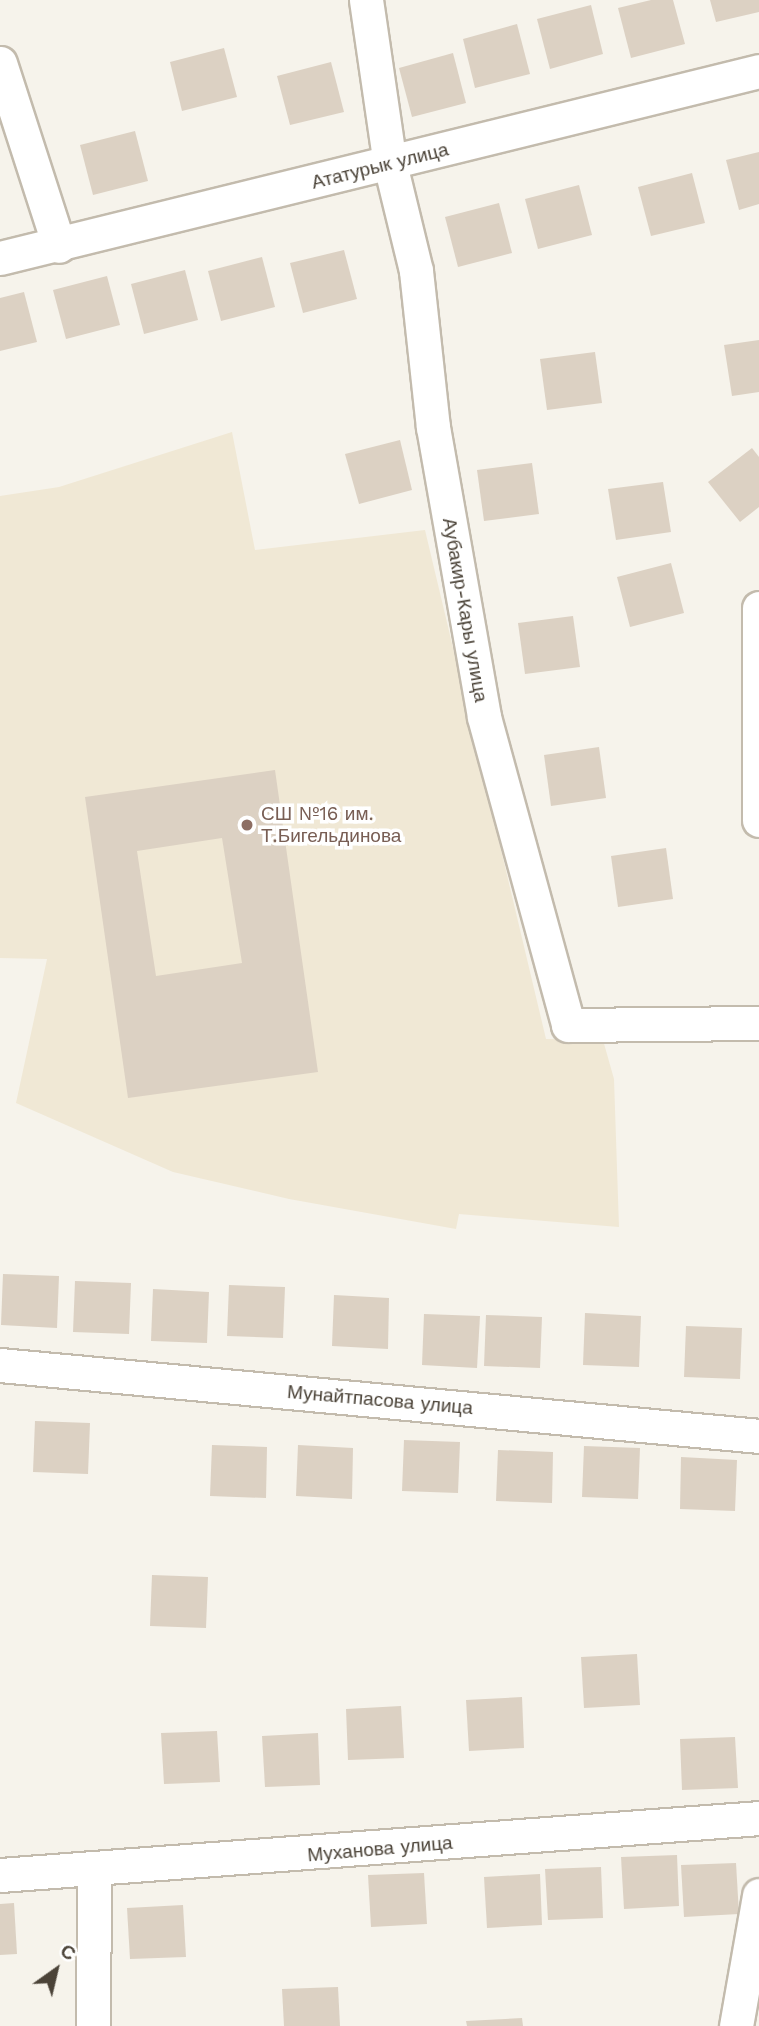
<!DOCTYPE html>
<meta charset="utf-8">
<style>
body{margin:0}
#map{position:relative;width:759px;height:2026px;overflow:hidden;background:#f6f3eb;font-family:"Work Sans",sans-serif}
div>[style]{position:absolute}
.education>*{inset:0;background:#f0e8d5}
.building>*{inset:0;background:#dcd1c3}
.roads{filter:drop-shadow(2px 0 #c3bbad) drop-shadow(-2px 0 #c3bbad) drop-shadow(0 2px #c3bbad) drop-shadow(0 -2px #c3bbad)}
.street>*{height:33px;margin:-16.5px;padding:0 16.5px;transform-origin:16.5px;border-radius:16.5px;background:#fff}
.dots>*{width:19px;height:19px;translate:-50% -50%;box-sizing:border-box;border:4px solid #fff;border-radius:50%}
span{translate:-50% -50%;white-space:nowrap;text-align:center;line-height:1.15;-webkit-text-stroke:7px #fff;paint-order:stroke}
.street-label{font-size:19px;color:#4b4338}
.education-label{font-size:19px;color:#785e54}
.left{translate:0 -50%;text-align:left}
.north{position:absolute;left:21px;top:1935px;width:70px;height:70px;-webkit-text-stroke:5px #fff;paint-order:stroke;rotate:34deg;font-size:19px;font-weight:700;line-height:28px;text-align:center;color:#4b4338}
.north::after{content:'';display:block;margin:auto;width:24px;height:32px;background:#4b4338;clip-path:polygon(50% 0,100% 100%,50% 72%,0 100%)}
</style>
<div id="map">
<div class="education">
<div style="clip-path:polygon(232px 432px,255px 550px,425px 530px,546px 1039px,603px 1040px,614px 1079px,619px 1227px,459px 1214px,456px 1229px,289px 1199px,173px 1172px,16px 1103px,47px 959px,0 958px,0 496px,59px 487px)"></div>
</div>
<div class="building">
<div style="clip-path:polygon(651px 0,673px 0,685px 44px,631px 58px,618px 8px)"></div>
<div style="clip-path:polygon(710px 0,759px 0,759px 12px,716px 22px)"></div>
<div style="clip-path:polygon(591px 5px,603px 54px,550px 69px,537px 19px)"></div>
<div style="clip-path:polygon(517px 24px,530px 74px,475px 88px,463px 39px)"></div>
<div style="clip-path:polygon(224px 48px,237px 97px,182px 111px,170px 62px)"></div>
<div style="clip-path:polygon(453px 53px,466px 103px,412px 117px,399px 68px)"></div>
<div style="clip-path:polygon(331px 62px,344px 112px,290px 125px,277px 76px)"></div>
<div style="clip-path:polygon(135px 131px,148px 181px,93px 195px,80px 145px)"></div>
<div style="clip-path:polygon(759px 152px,759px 204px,739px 210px,726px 160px)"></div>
<div style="clip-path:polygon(692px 173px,705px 223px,651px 236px,638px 187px)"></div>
<div style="clip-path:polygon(579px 185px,592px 235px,538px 249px,525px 199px)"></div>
<div style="clip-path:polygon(499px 203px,512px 253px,458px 267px,445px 217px)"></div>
<div style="clip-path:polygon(344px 250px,357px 299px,303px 313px,290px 263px)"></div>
<div style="clip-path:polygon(262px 257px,275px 307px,221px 321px,208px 271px)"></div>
<div style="clip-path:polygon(185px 270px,198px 320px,144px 334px,131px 284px)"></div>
<div style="clip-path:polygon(107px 276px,120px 325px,66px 339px,53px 290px)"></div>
<div style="clip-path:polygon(24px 292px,37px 342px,0 351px,0 298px)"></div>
<div style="clip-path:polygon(759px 340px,759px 392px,732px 396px,724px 345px)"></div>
<div style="clip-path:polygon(595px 352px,602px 403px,547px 410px,540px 359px)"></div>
<div style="clip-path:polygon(400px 440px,412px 490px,359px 504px,345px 454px)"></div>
<div style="clip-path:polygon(752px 448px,759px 457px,759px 507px,740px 522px,708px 482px)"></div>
<div style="clip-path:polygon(532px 463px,539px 514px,484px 521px,477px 470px)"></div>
<div style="clip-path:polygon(663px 482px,671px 532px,616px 540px,608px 489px)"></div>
<div style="clip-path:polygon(671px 563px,684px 613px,630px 627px,617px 577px)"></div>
<div style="clip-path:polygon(573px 616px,580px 667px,525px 674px,518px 623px)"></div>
<div style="clip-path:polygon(599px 747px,606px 798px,551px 806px,544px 755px)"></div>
<div style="clip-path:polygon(evenodd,275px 770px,318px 1072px,128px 1098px,85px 797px,275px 770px,222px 838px,242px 963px,156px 976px,137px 851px,222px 838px)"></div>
<div style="clip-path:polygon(666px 848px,673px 899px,618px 907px,611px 856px)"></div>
<div style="clip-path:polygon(3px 1274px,59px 1276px,57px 1328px,1px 1325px)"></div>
<div style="clip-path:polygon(75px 1281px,131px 1283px,129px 1334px,73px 1332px)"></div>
<div style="clip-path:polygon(229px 1285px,285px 1287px,283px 1338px,227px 1336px)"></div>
<div style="clip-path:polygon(153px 1289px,209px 1292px,207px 1343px,151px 1341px)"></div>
<div style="clip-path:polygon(334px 1295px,389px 1298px,388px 1349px,332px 1346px)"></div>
<div style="clip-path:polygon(585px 1313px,641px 1316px,639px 1367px,583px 1365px)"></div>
<div style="clip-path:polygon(424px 1314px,480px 1316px,477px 1368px,422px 1365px)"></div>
<div style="clip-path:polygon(486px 1315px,542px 1317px,540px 1368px,484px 1366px)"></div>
<div style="clip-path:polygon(686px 1326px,742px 1328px,740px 1379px,684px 1377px)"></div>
<div style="clip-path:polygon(35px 1421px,90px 1423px,88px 1474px,33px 1472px)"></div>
<div style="clip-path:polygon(404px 1440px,460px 1442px,458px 1493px,402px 1491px)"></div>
<div style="clip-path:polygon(212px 1445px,267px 1447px,266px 1498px,210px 1496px)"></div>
<div style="clip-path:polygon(298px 1445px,353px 1448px,352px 1499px,296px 1496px)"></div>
<div style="clip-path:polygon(584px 1446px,640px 1448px,638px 1499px,582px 1497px)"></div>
<div style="clip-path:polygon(498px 1450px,553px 1452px,552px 1503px,496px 1501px)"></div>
<div style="clip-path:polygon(681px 1457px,737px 1460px,735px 1511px,680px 1509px)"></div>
<div style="clip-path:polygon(152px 1575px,208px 1577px,206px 1628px,150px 1626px)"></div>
<div style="clip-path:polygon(637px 1654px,640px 1705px,584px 1708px,581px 1657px)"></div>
<div style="clip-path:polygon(522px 1697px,524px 1748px,469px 1751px,466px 1700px)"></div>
<div style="clip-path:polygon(401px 1706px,404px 1758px,348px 1760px,346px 1709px)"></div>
<div style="clip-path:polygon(217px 1731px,220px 1782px,164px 1784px,161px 1733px)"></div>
<div style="clip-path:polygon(318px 1733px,320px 1785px,265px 1787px,262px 1736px)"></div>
<div style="clip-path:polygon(735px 1737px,738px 1788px,682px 1790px,680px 1739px)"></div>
<div style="clip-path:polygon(677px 1855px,679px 1906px,624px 1909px,621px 1857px)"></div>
<div style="clip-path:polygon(736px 1863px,739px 1914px,684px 1917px,681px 1865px)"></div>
<div style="clip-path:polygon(601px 1867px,603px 1918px,548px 1920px,545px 1869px)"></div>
<div style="clip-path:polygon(424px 1873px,427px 1924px,371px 1927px,368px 1875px)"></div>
<div style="clip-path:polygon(540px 1874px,542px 1925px,487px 1928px,484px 1877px)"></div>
<div style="clip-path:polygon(14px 1903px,17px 1954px,0 1955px,0 1904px)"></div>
<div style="clip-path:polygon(183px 1905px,186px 1957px,130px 1959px,127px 1908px)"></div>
<div style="clip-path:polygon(338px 1987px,340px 2026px,284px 2026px,282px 1989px)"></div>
<div style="clip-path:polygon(522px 2018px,523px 2026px,467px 2026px,466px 2021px)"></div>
</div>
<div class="roads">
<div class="street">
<div style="left:366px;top:0;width:166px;rotate:81.7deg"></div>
<div style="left:390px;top:164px;width:110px;rotate:76.3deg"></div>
<div style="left:416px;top:271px;width:157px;rotate:83.8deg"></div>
<div style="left:433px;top:427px;width:294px;rotate:80deg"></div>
<div style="left:484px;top:717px;width:319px;rotate:74.7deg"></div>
<div style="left:568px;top:1025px;width:191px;rotate:-0.6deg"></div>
<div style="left:0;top:63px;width:192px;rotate:72.1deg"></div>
<div style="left:0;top:258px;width:782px;rotate:-13.84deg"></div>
<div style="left:759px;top:608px;width:212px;rotate:90deg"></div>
<div style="left:0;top:1365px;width:762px;rotate:5.34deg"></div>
<div style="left:0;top:1875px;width:761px;rotate:-4.29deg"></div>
<div style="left:93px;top:2026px;width:156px;rotate:-89.6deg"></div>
<div style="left:736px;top:2026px;width:133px;rotate:-80deg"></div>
</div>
</div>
<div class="dots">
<div style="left:247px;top:825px;background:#8d6e63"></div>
</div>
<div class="street-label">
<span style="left:380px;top:166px;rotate:-14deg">Ататурык улица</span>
<span style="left:465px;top:610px;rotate:80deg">Аубакир-Кары улица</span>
<span style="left:380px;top:1400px;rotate:5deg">Мунайтпасова улица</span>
<span style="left:380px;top:1849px;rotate:-5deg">Муханова улица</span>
</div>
<div class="education-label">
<span class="left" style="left:261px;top:825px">СШ №16 им.<br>Т.Бигельдинова</span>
</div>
<div class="north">С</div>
</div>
